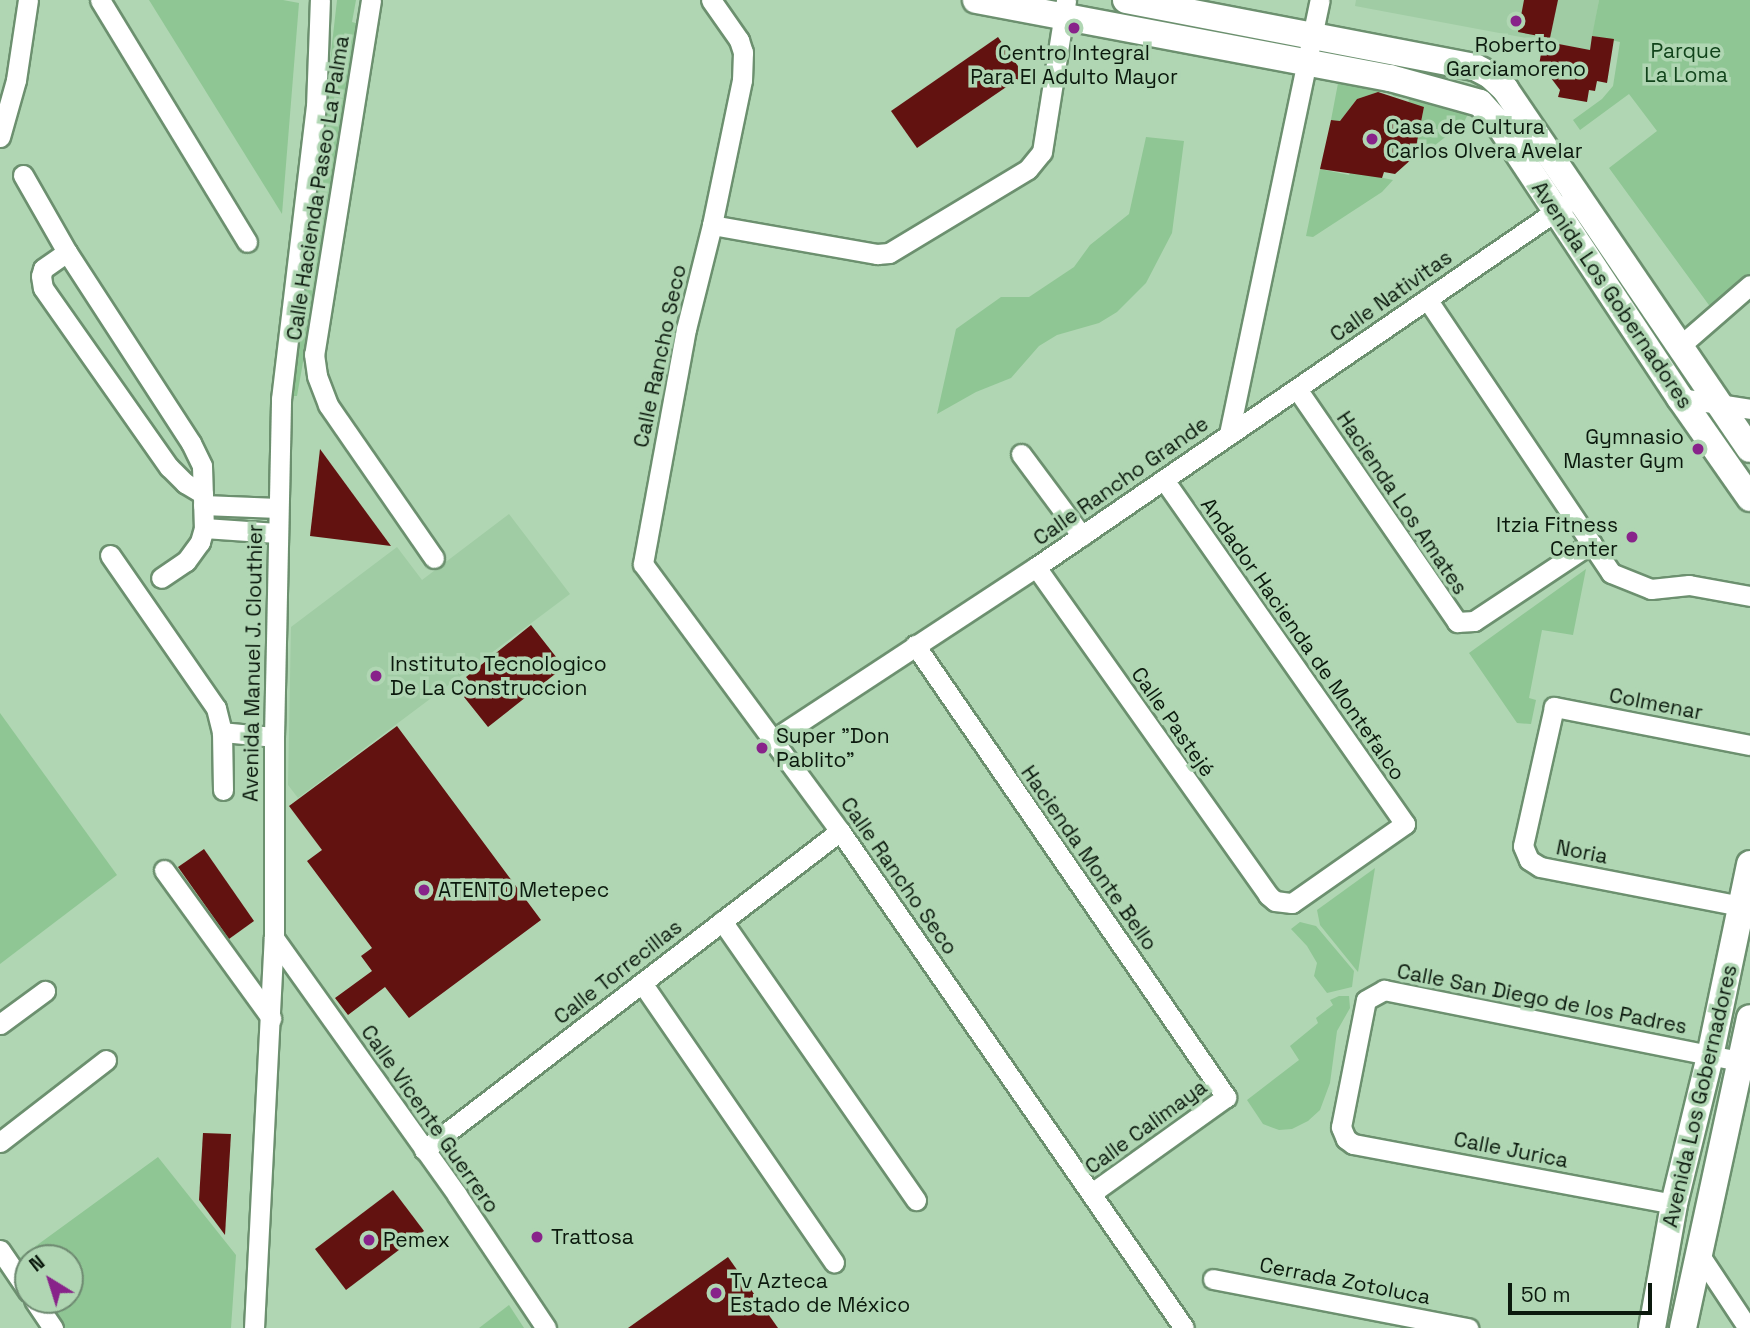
<!DOCTYPE html>
<meta charset="utf-8">
<style>
body{margin:0}
#map{position:relative;width:1750px;height:1328px;overflow:hidden;background:#b0d6b3;font-family:"Space Grotesk",sans-serif}
div>[style]{position:absolute}
.built>*{inset:0;background:#a0cca4}
.green>*{inset:0;background:#8fc694}
.building>*{inset:0;background:#621210}
.roads{filter:drop-shadow(2px 0 #6c906f) drop-shadow(-2px 0 #6c906f) drop-shadow(0 2px #6c906f) drop-shadow(0 -2px #6c906f)}
.street>*{height:19px;margin:-9.5px;padding:0 9.5px;transform-origin:9.5px;border-radius:9.5px;background:#fff}
.secondary>*{height:26px;margin:-13px;padding:0 13px;transform-origin:13px;border-radius:13px;background:#fff}
.dots>*{width:19px;height:19px;translate:-50% -50%;box-sizing:border-box;border:4px solid #b0d6b3;border-radius:50%}
span{translate:-50% -50%;white-space:nowrap;text-align:center;line-height:1.15;-webkit-text-stroke:7px #b0d6b3;paint-order:stroke}
.poi-label{font-size:21px;color:#0b190d}
.left{translate:0 -50%;text-align:left}
.right{translate:-100% -50%;text-align:right}
.park-label{font-size:21px;color:#11431b}
.street-label{font-size:21px;color:#0b190d}
.north{position:absolute;left:14px;top:1244px;width:70px;height:70px;box-sizing:border-box;background:#b0d6b3;border:2px solid #6e8a71;border-radius:50%;rotate:322deg;font-size:19px;font-weight:700;line-height:28px;text-align:center;color:#0b190d}
.north::after{content:'';display:block;margin:auto;width:24px;height:32px;background:#88238a;clip-path:polygon(50% 0,100% 100%,50% 72%,0 100%)}
.scale{position:absolute;left:1508px;top:1283px;width:144px;height:32px;box-sizing:border-box;border:4px solid #0b190d;border-top:0;padding-left:9px;font-size:21px;line-height:24px;white-space:nowrap;color:#0b190d;-webkit-text-stroke:5px #b0d6b3;paint-order:stroke}
</style>
<div id="map">
<div class="built">
<div style="clip-path:polygon(1356px 0,1599px 0,1590px 50px,1355px 6px)"></div>
<div style="clip-path:polygon(509px 514px,570px 594px,298px 798px,288px 785px,291px 627px,397px 547px,422px 580px)"></div>
</div>
<div class="green">
<div style="clip-path:polygon(149px 0,283px 0,299px 3px,282px 214px)"></div>
<div style="clip-path:polygon(337px 0,356px 0,352px 22px,363px 25px,297px 396px,292px 396px)"></div>
<div style="clip-path:polygon(1599px 0,1750px 0,1750px 275px,1741px 279px,1714px 312px,1609px 168px,1657px 131px,1629px 94px,1580px 130px,1573px 120px,1602px 99px,1613px 86px,1620px 42px,1592px 36px)"></div>
<div style="clip-path:polygon(1339px 78px,1383px 87px,1382px 91px,1357px 99px,1340px 121px,1331px 120px)"></div>
<div style="clip-path:polygon(1394px 89px,1469px 105px,1468px 114px,1464px 122px,1419px 158px,1414px 157px,1424px 107px,1408px 104px,1409px 98px,1393px 96px)"></div>
<div style="clip-path:polygon(1146px 137px,1184px 141px,1172px 233px,1146px 283px,1117px 312px,1099px 323px,1057px 335px,1039px 346px,1011px 378px,976px 392px,937px 414px,956px 329px,1001px 297px,1029px 297px,1074px 267px,1090px 245px,1129px 214px)"></div>
<div style="clip-path:polygon(1320px 169px,1349px 175px,1351px 171px,1393px 180px,1382px 192px,1313px 237px,1306px 236px)"></div>
<div style="clip-path:polygon(1586px 569px,1573px 635px,1542px 630px,1529px 698px,1536px 700px,1531px 724px,1517px 723px,1469px 653px)"></div>
<div style="clip-path:polygon(0 713px,117px 875px,0 964px)"></div>
<div style="clip-path:polygon(1375px 868px,1358px 972px,1320px 925px,1317px 910px)"></div>
<div style="clip-path:polygon(1300px 922px,1316px 926px,1354px 971px,1352px 987px,1327px 993px,1314px 976px,1317px 963px,1307px 946px,1291px 929px)"></div>
<div style="clip-path:polygon(1339px 996px,1349px 996px,1350px 1008px,1337px 1031px,1330px 1083px,1320px 1110px,1308px 1121px,1292px 1129px,1279px 1130px,1263px 1124px,1247px 1100px,1299px 1060px,1290px 1046px,1318px 1023px,1316px 1018px,1333px 1005px,1330px 1000px)"></div>
<div style="clip-path:polygon(158px 1157px,236px 1255px,231px 1328px,65px 1328px,46px 1300px,70px 1300px,70px 1258px,28px 1258px,28px 1274px,18px 1259px)"></div>
<div style="clip-path:polygon(509px 1305px,524px 1328px,479px 1328px)"></div>
</div>
<div class="building">
<div style="clip-path:polygon(1524px 0,1558px 0,1550px 38px,1518px 32px)"></div>
<div style="clip-path:polygon(1592px 36px,1614px 39px,1607px 83px,1597px 81px,1595px 91px,1589px 90px,1587px 102px,1558px 97px,1560px 90px,1548px 74px,1538px 72px,1543px 41px,1590px 50px)"></div>
<div style="clip-path:polygon(998px 37px,1024px 75px,917px 148px,891px 111px)"></div>
<div style="clip-path:polygon(1378px 92px,1424px 107px,1414px 157px,1395px 174px,1384px 172px,1382px 178px,1320px 169px,1331px 120px,1340px 121px,1357px 99px)"></div>
<div style="clip-path:polygon(320px 449px,391px 546px,310px 536px)"></div>
<div style="clip-path:polygon(531px 625px,564px 667px,488px 727px,464px 697px,475px 688px,466px 677px)"></div>
<div style="clip-path:polygon(397px 726px,541px 920px,409px 1018px,385px 987px,348px 1015px,335px 998px,372px 971px,361px 956px,372px 948px,307px 861px,322px 850px,289px 806px)"></div>
<div style="clip-path:polygon(204px 849px,254px 921px,229px 939px,178px 867px)"></div>
<div style="clip-path:polygon(203px 1133px,231px 1134px,225px 1235px,199px 1200px)"></div>
<div style="clip-path:polygon(393px 1190px,424px 1231px,346px 1290px,315px 1249px)"></div>
<div style="clip-path:polygon(728px 1257px,778px 1328px,628px 1328px)"></div>
</div>
<div class="roads">
<div class="street">
<div style="left:100px;top:0;width:283px;rotate:58.7deg"></div>
<div style="left:371px;top:0;width:359px;rotate:99.1deg"></div>
<div style="left:314px;top:354px;width:22px;rotate:82deg"></div>
<div style="left:317px;top:376px;width:31px;rotate:69deg"></div>
<div style="left:328px;top:405px;width:186px;rotate:55.3deg"></div>
<div style="left:711px;top:0;width:49px;rotate:55deg"></div>
<div style="left:739px;top:40px;width:13px;rotate:72deg"></div>
<div style="left:743px;top:52px;width:28px;rotate:92deg"></div>
<div style="left:742px;top:80px;width:148px;rotate:101.7deg"></div>
<div style="left:712px;top:225px;width:107px;rotate:104deg"></div>
<div style="left:686px;top:329px;width:239px;rotate:100.4deg"></div>
<div style="left:643px;top:564px;width:332px;rotate:53.6deg"></div>
<div style="left:840px;top:831px;width:604px;rotate:55.31deg"></div>
<div style="left:0;top:137px;width:59px;rotate:-74.3deg"></div>
<div style="left:16px;top:80px;width:81px;rotate:-81.5deg"></div>
<div style="left:23px;top:175px;width:89px;rotate:60.3deg"></div>
<div style="left:67px;top:252px;width:29px;rotate:145deg"></div>
<div style="left:43px;top:269px;width:7px;rotate:106deg"></div>
<div style="left:41px;top:276px;width:12px;rotate:81deg"></div>
<div style="left:43px;top:288px;width:219px;rotate:54.9deg"></div>
<div style="left:169px;top:467px;width:23px;rotate:45deg"></div>
<div style="left:185px;top:483px;width:21px;rotate:31deg"></div>
<div style="left:712px;top:225px;width:168px;rotate:10deg"></div>
<div style="left:877px;top:254px;width:12px;rotate:-5deg"></div>
<div style="left:889px;top:253px;width:162px;rotate:-31.1deg"></div>
<div style="left:1028px;top:169px;width:22px;rotate:-51deg"></div>
<div style="left:1042px;top:152px;width:154px;rotate:-81deg"></div>
<div style="left:67px;top:252px;width:228px;rotate:57deg"></div>
<div style="left:191px;top:443px;width:25px;rotate:64deg"></div>
<div style="left:202px;top:466px;width:62px;rotate:88.2deg"></div>
<div style="left:204px;top:528px;width:15px;rotate:106deg"></div>
<div style="left:200px;top:542px;width:24px;rotate:126deg"></div>
<div style="left:186px;top:561px;width:30px;rotate:146deg"></div>
<div style="left:1427px;top:299px;width:330px;rotate:56.1deg"></div>
<div style="left:1611px;top:573px;width:43px;rotate:21.8deg"></div>
<div style="left:1651px;top:589px;width:38px;rotate:-6deg"></div>
<div style="left:1689px;top:585px;width:62px;rotate:10.2deg"></div>
<div style="left:1681px;top:345px;width:91px;rotate:-41deg"></div>
<div style="left:1297px;top:389px;width:283px;rotate:55.5deg"></div>
<div style="left:1457px;top:622px;width:17px;rotate:-3deg"></div>
<div style="left:1474px;top:621px;width:141px;rotate:-33.5deg"></div>
<div style="left:1680px;top:398px;width:71px;rotate:8.9deg"></div>
<div style="left:1229px;top:434px;width:443px;rotate:-78.2deg"></div>
<div style="left:1021px;top:454px;width:102px;rotate:53.4deg"></div>
<div style="left:203px;top:505px;width:75px;rotate:2.3deg"></div>
<div style="left:204px;top:528px;width:73px;rotate:3.9deg"></div>
<div style="left:110px;top:555px;width:186px;rotate:55.3deg"></div>
<div style="left:216px;top:708px;width:25px;rotate:76deg"></div>
<div style="left:222px;top:732px;width:58px;rotate:89deg"></div>
<div style="left:1036px;top:567px;width:402px;rotate:54.7deg"></div>
<div style="left:1268px;top:895px;width:9px;rotate:41deg"></div>
<div style="left:1275px;top:901px;width:17px;rotate:7deg"></div>
<div style="left:1292px;top:903px;width:138px;rotate:-35deg"></div>
<div style="left:1405px;top:824px;width:420px;rotate:-125deg"></div>
<div style="left:915px;top:645px;width:549px;rotate:55.47deg"></div>
<div style="left:1226px;top:1097px;width:165px;rotate:144.4deg"></div>
<div style="left:222px;top:732px;width:52px;rotate:5.5deg"></div>
<div style="left:774px;top:739px;width:313px;rotate:-33.3deg"></div>
<div style="left:1036px;top:567px;width:642px;rotate:-34.41deg"></div>
<div style="left:1750px;top:745px;width:200px;rotate:-169deg"></div>
<div style="left:1554px;top:707px;width:142px;rotate:102.6deg"></div>
<div style="left:1523px;top:846px;width:15px;rotate:67deg"></div>
<div style="left:1529px;top:860px;width:13px;rotate:32deg"></div>
<div style="left:1540px;top:867px;width:214px;rotate:11deg"></div>
<div style="left:164px;top:870px;width:183px;rotate:54.1deg"></div>
<div style="left:722px;top:921px;width:340px;rotate:55.2deg"></div>
<div style="left:274px;top:938px;width:315px;rotate:54.5deg"></div>
<div style="left:457px;top:1195px;width:160px;rotate:56.2deg"></div>
<div style="left:642px;top:983px;width:339px;rotate:55.5deg"></div>
<div style="left:0;top:1024px;width:56px;rotate:-36.3deg"></div>
<div style="left:0;top:1142px;width:134px;rotate:-37.7deg"></div>
<div style="left:424px;top:1150px;width:524px;rotate:-37.48deg"></div>
<div style="left:1674px;top:1204px;width:327px;rotate:-169.4deg"></div>
<div style="left:1353px;top:1144px;width:9px;rotate:-144deg"></div>
<div style="left:1346px;top:1139px;width:13px;rotate:-113deg"></div>
<div style="left:1341px;top:1127px;width:129px;rotate:-78.9deg"></div>
<div style="left:1366px;top:1000px;width:21px;rotate:-29deg"></div>
<div style="left:1384px;top:990px;width:373px;rotate:11.3deg"></div>
<div style="left:0;top:1250px;width:50px;rotate:55.7deg"></div>
<div style="left:1699px;top:1254px;width:89px;rotate:56.5deg"></div>
<div style="left:1213px;top:1279px;width:260px;rotate:10.9deg"></div>
<div style="left:34px;top:1300px;width:34px;rotate:56deg"></div>
<div style="left:254px;top:1328px;width:391px;rotate:-87.1deg"></div>
<div style="left:274px;top:938px;width:201px;rotate:-90deg"></div>
<div style="left:274px;top:737px;width:338px;rotate:-88.8deg"></div>
<div style="left:281px;top:399px;width:294px;rotate:-83.2deg"></div>
<div style="left:316px;top:107px;width:107px;rotate:-87.9deg"></div>
</div>
<div class="secondary">
<div style="left:976px;top:0;width:421px;rotate:10.7deg"></div>
<div style="left:1390px;top:78px;width:93px;rotate:15.5deg"></div>
<div style="left:1480px;top:103px;width:27px;rotate:48deg"></div>
<div style="left:1498px;top:123px;width:330px;rotate:56.5deg"></div>
<div style="left:1680px;top:398px;width:122px;rotate:55deg"></div>
<div style="left:1126px;top:0;width:355px;rotate:10.9deg"></div>
<div style="left:1475px;top:67px;width:17px;rotate:28deg"></div>
<div style="left:1490px;top:75px;width:21px;rotate:43deg"></div>
<div style="left:1505px;top:89px;width:435px;rotate:55.8deg"></div>
<div style="left:1652px;top:1328px;width:126px;rotate:-79.9deg"></div>
<div style="left:1674px;top:1204px;width:152px;rotate:-76.3deg"></div>
<div style="left:1710px;top:1056px;width:196px;rotate:-78.2deg"></div>
<div style="left:1683px;top:1328px;width:317px;rotate:-77.8deg"></div>
</div>
</div>
<div class="dots">
<div style="left:1516px;top:21px;background:#88238a"></div>
<div style="left:1074px;top:28px;background:#88238a"></div>
<div style="left:1372px;top:139px;background:#88238a"></div>
<div style="left:1698px;top:449px;background:#88238a"></div>
<div style="left:1632px;top:537px;background:#88238a"></div>
<div style="left:376px;top:676px;background:#88238a"></div>
<div style="left:762px;top:748px;background:#88238a"></div>
<div style="left:424px;top:890px;background:#88238a"></div>
<div style="left:537px;top:1237px;background:#88238a"></div>
<div style="left:369px;top:1240px;background:#88238a"></div>
<div style="left:716px;top:1293px;background:#88238a"></div>
</div>
<div class="poi-label">
<span style="left:1516px;top:57px">Roberto<br>Garciamoreno</span>
<span style="left:1074px;top:65px">Centro Integral<br>Para El Adulto Mayor</span>
<span class="left" style="left:1386px;top:139px">Casa de Cultura<br>Carlos Olvera Avelar</span>
<span class="right" style="left:1684px;top:449px">Gymnasio<br>Master Gym</span>
<span class="right" style="left:1618px;top:537px">Itzia Fitness<br>Center</span>
<span class="left" style="left:390px;top:676px">Instituto Tecnologico<br>De La Construccion</span>
<span class="left" style="left:776px;top:748px">Super "Don<br>Pablito"</span>
<span class="left" style="left:438px;top:890px">ATENTO Metepec</span>
<span class="left" style="left:551px;top:1237px">Trattosa</span>
<span class="left" style="left:383px;top:1240px">Pemex</span>
<span class="left" style="left:730px;top:1293px">Tv Azteca<br>Estado de México</span>
</div>
<div class="park-label">
<span style="left:1686px;top:63px">Parque<br>La Loma</span>
</div>
<div class="street-label">
<span style="left:318px;top:188px;rotate:-81deg">Calle Hacienda Paseo La Palma</span>
<span style="left:1612px;top:295px;rotate:56deg">Avenida Los Gobernadores</span>
<span style="left:1391px;top:296px;rotate:-35deg">Calle Nativitas</span>
<span style="left:660px;top:356px;rotate:-78deg">Calle Rancho Seco</span>
<span style="left:1121px;top:481px;rotate:-35deg">Calle Rancho Grande</span>
<span style="left:1402px;top:503px;rotate:56deg">Hacienda Los Amates</span>
<span style="left:1303px;top:639px;rotate:55deg">Andador Hacienda de Montefalco</span>
<span style="left:253px;top:663px;rotate:-89deg">Avenida Manuel J. Clouthier</span>
<span style="left:1656px;top:704px;rotate:11deg">Colmenar</span>
<span style="left:1173px;top:722px;rotate:55deg">Calle Pastejé</span>
<span style="left:1582px;top:852px;rotate:11deg">Noria</span>
<span style="left:1089px;top:858px;rotate:55deg">Hacienda Monte Bello</span>
<span style="left:899px;top:876px;rotate:55deg">Calle Rancho Seco</span>
<span style="left:618px;top:972px;rotate:-38deg">Calle Torrecillas</span>
<span style="left:1542px;top:999px;rotate:11deg">Calle San Diego de los Padres</span>
<span style="left:1700px;top:1096px;rotate:-77deg">Avenida Los Gobernadores</span>
<span style="left:430px;top:1119px;rotate:55deg">Calle Vicente Guerrero</span>
<span style="left:1146px;top:1127px;rotate:-36deg">Calle Calimaya</span>
<span style="left:1511px;top:1150px;rotate:11deg">Calle Jurica</span>
<span style="left:1345px;top:1281px;rotate:11deg">Cerrada Zotoluca</span>
</div>
<div class="north">N</div>
<div class="scale">50 m</div>
</div>
